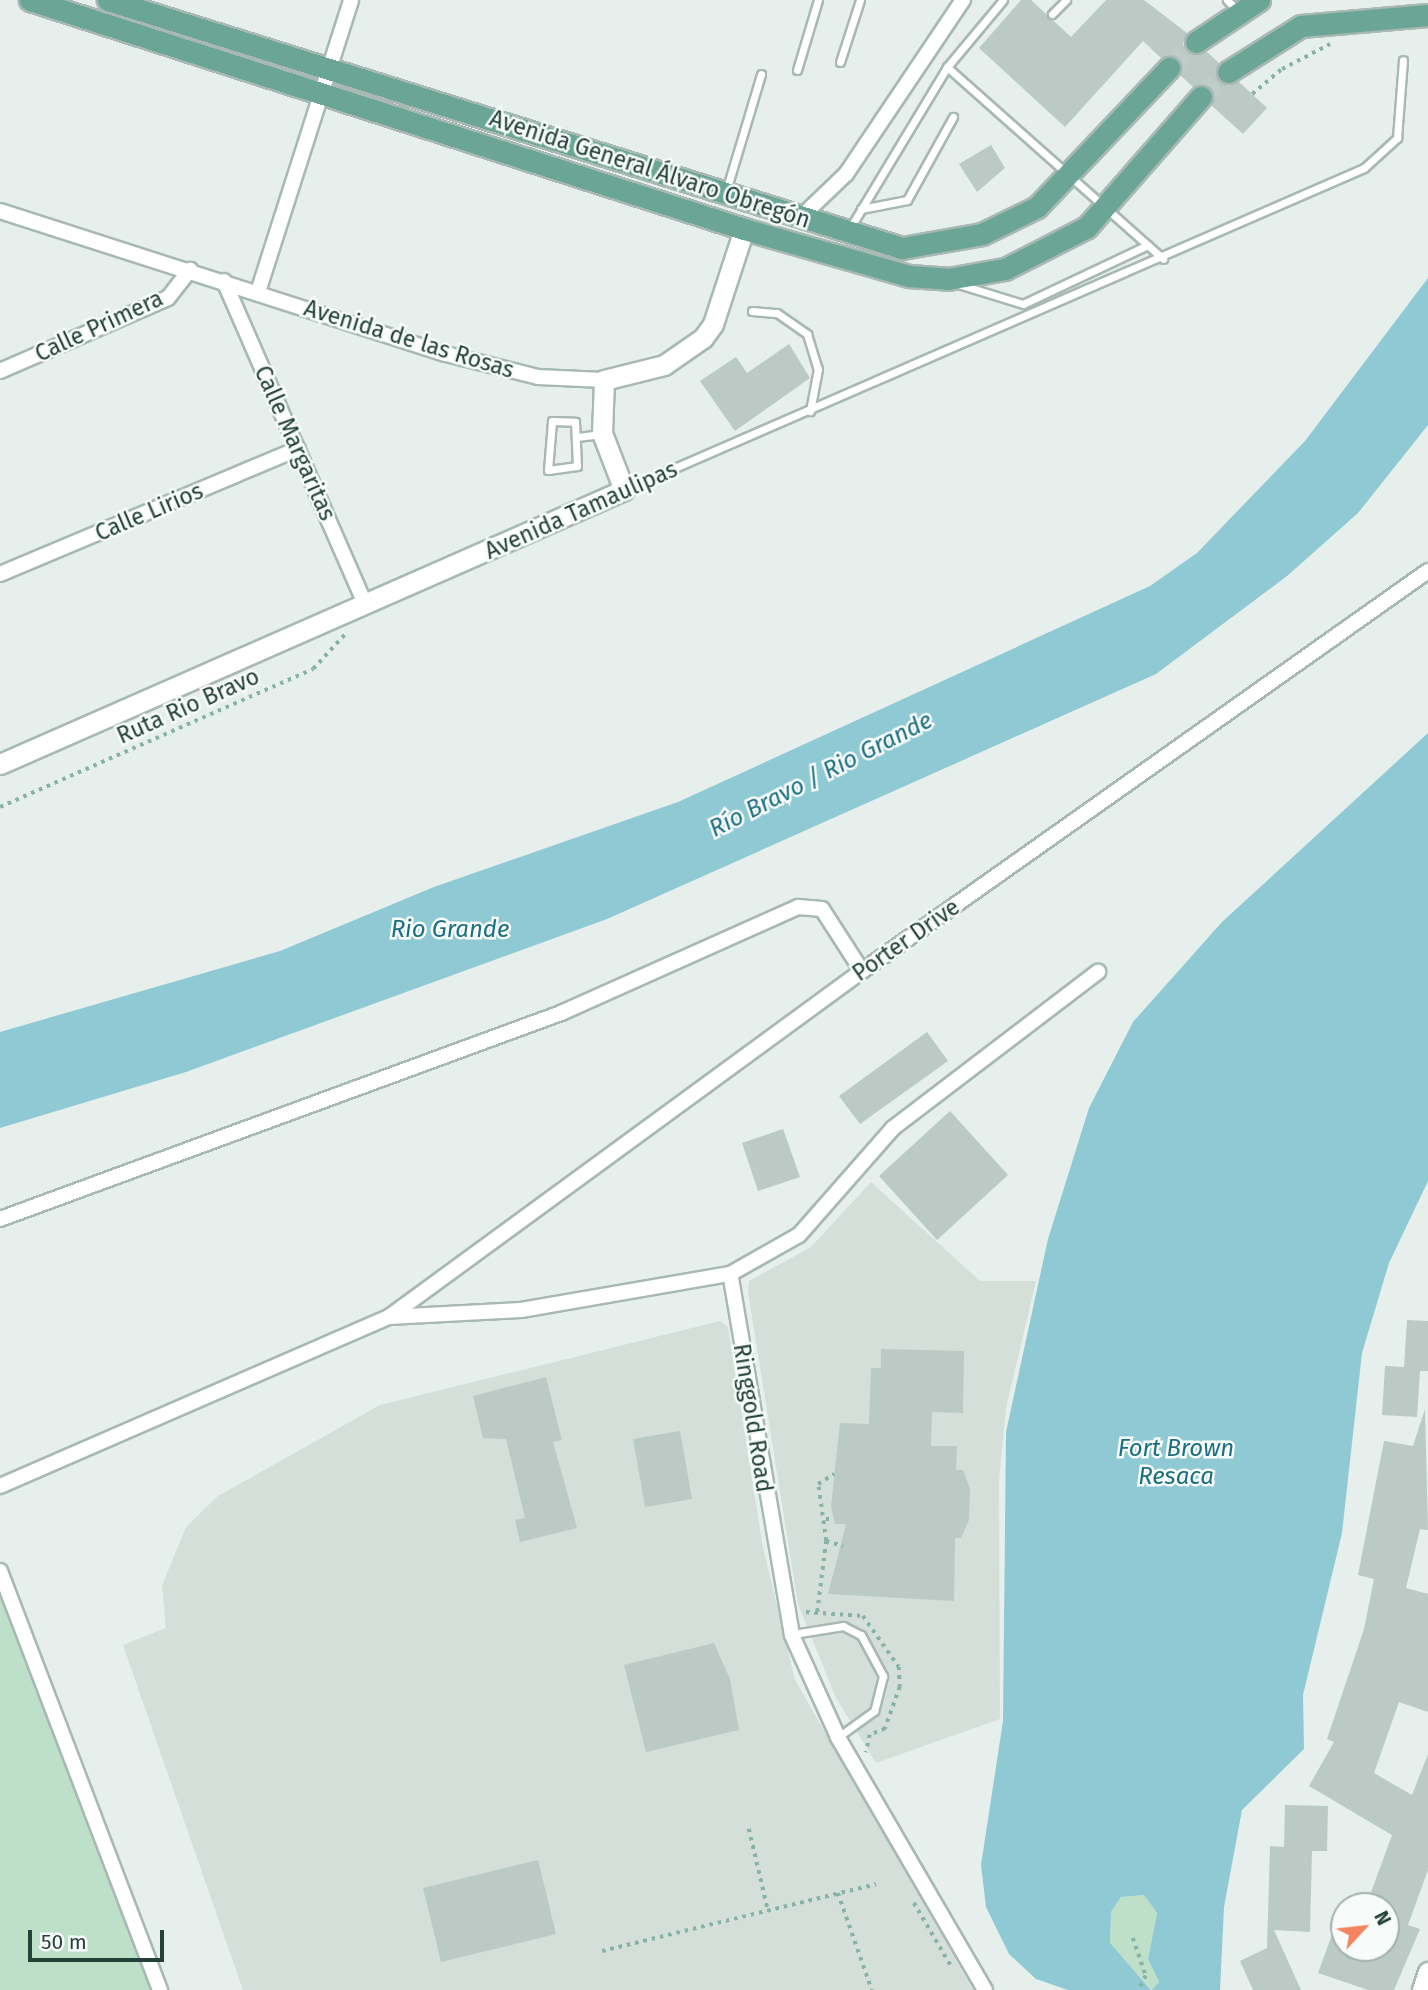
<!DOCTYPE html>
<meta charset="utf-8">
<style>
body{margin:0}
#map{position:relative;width:1428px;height:1990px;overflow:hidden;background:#e6efeb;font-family:"Fira Sans",sans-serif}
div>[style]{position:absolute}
.built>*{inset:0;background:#d4dfda}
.green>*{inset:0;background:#bfe0c8}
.water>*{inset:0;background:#8ec9d4}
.building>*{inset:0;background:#bbcac4}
.primary-tunnel>*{height:21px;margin-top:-10.5px;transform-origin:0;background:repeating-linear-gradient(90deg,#bfccc8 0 21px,transparent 0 31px)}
.path>*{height:3.5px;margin-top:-1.75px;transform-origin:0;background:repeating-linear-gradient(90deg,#86b3a5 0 3.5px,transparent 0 8.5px)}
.roads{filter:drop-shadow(2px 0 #a8b8b2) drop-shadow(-2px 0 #a8b8b2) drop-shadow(0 2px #a8b8b2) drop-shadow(0 -2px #a8b8b2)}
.lane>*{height:7px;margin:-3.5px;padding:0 3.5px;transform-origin:3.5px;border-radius:3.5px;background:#fff}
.street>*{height:14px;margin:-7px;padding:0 7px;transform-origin:7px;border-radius:7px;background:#fff}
.secondary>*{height:19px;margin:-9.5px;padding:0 9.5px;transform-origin:9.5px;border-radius:9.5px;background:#fff}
.primary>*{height:21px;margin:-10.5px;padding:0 10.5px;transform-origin:10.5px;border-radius:10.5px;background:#6aa596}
span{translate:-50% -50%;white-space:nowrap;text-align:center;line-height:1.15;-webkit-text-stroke:5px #f7fbf9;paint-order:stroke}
.street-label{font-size:23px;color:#24423a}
.water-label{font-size:24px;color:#1c6f80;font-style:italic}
.north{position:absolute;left:1330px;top:1892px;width:70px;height:70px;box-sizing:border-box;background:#f7fbf9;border:2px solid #a3b1ad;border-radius:50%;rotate:63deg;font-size:19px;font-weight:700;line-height:28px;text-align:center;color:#24423a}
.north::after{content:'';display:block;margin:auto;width:24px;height:32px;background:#f4845f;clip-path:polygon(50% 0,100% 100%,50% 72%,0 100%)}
.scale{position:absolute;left:28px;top:1930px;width:136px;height:32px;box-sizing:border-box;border:4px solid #24423a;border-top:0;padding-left:9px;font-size:21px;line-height:24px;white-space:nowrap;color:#24423a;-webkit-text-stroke:5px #f7fbf9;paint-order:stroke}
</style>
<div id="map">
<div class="built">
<div style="clip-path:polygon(871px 1182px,980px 1281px,1036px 1281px,1006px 1408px,999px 1481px,1000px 1719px,876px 1763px,836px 1698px,798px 1604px,748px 1292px,749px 1281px,811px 1247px)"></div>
<div style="clip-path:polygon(720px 1321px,728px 1327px,763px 1548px,795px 1680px,973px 1990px,243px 1990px,123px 1645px,166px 1628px,162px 1586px,186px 1527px,218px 1496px,380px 1405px)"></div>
</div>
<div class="green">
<div style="clip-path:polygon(0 1570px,161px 1990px,0 1990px)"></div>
<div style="clip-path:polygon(1144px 1895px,1157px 1913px,1148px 1959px,1159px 1982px,1152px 1990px,1110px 1944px,1111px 1912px,1121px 1897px)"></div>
</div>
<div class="water">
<div style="clip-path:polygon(1428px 278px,1428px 425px,1358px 513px,1287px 576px,1156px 674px,607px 919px,186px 1072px,0 1128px,0 1032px,280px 951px,434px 887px,678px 802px,1150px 586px,1197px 553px,1305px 441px)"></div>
<div style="clip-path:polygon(1428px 733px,1428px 1181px,1389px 1263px,1362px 1353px,1342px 1533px,1303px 1695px,1304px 1749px,1242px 1810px,1224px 1907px,1220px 1990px,1152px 1990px,1159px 1982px,1148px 1959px,1157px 1913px,1144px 1895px,1121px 1897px,1111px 1912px,1110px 1943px,1151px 1990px,1068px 1990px,1036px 1979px,1009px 1954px,986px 1907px,981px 1865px,1003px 1721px,1006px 1432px,1048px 1239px,1089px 1108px,1133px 1022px,1222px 922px)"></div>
</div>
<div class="building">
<div style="clip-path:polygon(1021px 0,1031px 0,1071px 37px,1106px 0,1144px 0,1187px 33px,1183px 44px,1190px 53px,1206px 51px,1219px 63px,1221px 83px,1238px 81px,1267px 108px,1243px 134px,1211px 105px,1210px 88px,1193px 87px,1180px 75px,1177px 58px,1161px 58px,1143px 41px,1065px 127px,979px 48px)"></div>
<div style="clip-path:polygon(991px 145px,1005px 168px,977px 192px,959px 164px)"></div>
<div style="clip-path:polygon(789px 344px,810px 378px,735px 431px,700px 381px,736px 357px,747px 373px)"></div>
<div style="clip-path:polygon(927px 1032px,948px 1061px,860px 1124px,839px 1096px)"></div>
<div style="clip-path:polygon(950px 1111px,1008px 1175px,937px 1240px,879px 1176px)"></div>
<div style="clip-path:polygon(783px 1129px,800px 1177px,758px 1191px,742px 1143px)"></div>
<div style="clip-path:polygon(1407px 1320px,1428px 1321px,1428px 1371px,1420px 1371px,1417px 1417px,1382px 1415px,1385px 1366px,1404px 1367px)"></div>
<div style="clip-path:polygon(881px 1349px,964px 1351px,963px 1413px,932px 1412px,931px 1446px,957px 1446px,956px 1470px,963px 1470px,970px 1489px,969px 1520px,961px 1538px,955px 1538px,954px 1601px,828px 1594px,846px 1524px,835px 1524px,831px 1506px,840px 1423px,869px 1424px,871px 1368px,881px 1368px)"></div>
<div style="clip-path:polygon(546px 1377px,562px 1440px,553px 1442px,577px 1528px,520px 1542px,515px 1520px,525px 1518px,506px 1439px,483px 1438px,473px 1396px)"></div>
<div style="clip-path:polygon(1425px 1409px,1428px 1530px,1420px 1529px,1406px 1588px,1428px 1594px,1428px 1712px,1399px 1702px,1374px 1773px,1412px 1795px,1428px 1754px,1428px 1870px,1408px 1925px,1420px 1929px,1394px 1990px,1368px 1990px,1318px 1973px,1342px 1907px,1344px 1948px,1386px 1954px,1386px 1906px,1366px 1906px,1392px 1835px,1309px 1786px,1334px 1742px,1327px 1739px,1364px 1629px,1374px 1579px,1358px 1575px,1384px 1441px,1413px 1446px)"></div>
<div style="clip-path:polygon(680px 1431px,692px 1499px,645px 1507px,633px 1439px)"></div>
<div style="clip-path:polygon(714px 1643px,730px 1679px,739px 1730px,646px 1752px,624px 1665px)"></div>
<div style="clip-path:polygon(1285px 1805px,1328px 1806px,1327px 1851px,1312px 1851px,1310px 1932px,1274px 1930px,1301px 1990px,1253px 1990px,1240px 1961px,1267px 1948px,1270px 1846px,1284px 1847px)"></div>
<div style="clip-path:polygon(538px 1860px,556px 1934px,441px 1962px,423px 1888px)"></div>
</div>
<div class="primary-tunnel">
<div style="left:1169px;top:68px;width:37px;rotate:-44deg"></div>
<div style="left:1201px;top:97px;width:37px;rotate:-43deg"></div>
</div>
<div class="path">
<div style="left:1252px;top:94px;width:39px;rotate:-40deg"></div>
<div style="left:1282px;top:69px;width:54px;rotate:-27.5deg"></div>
<div style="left:0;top:807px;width:342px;rotate:-23.8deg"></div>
<div style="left:313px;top:669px;width:50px;rotate:-47.4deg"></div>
<div style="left:826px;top:1519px;width:7px"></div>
<div style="left:826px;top:1541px;width:18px;rotate:16deg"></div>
<div style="left:806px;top:1612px;width:57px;rotate:4deg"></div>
<div style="left:863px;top:1616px;width:62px;rotate:54.8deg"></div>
<div style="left:899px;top:1667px;width:20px;rotate:87deg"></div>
<div style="left:900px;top:1687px;width:45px;rotate:109.7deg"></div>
<div style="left:885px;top:1729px;width:16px;rotate:158deg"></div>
<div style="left:870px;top:1735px;width:18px;rotate:103deg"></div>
<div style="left:817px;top:1612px;width:72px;rotate:-82.8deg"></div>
<div style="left:826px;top:1541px;width:58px;rotate:-98deg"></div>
<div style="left:818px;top:1484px;width:19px;rotate:-32deg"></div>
<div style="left:749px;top:1829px;width:83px;rotate:76.8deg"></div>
<div style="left:838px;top:1893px;width:103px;rotate:70.7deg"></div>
<div style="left:914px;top:1903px;width:73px;rotate:59.6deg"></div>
<div style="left:1133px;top:1938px;width:40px;rotate:71.1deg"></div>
<div style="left:1146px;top:1976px;width:16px;rotate:117deg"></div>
<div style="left:602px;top:1951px;width:282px;rotate:-13.7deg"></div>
</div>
<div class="roads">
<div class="lane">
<div style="left:1227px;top:0;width:17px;rotate:45deg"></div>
<div style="left:1052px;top:14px;width:20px;rotate:-45deg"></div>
<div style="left:840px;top:62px;width:65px;rotate:-72.1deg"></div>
<div style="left:947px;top:67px;width:289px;rotate:41.6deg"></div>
<div style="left:797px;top:70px;width:73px;rotate:-73.3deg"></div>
<div style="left:726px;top:191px;width:122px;rotate:-73.3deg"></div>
<div style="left:861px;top:209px;width:47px;rotate:-11.1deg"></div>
<div style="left:907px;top:200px;width:95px;rotate:-61deg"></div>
<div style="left:850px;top:228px;width:188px;rotate:-58.9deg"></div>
<div style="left:947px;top:67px;width:87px;rotate:-50.1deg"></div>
<div style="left:958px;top:284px;width:68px;rotate:17.1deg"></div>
<div style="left:1023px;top:304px;width:138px;rotate:-25.3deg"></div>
<div style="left:752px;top:311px;width:25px;rotate:5deg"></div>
<div style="left:777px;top:313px;width:37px;rotate:35deg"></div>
<div style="left:807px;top:334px;width:37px;rotate:73deg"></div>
<div style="left:818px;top:369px;width:43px;rotate:100.8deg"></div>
<div style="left:552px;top:421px;width:23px;rotate:2deg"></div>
<div style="left:575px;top:422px;width:44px;rotate:87.4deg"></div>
<div style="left:577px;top:466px;width:29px;rotate:172deg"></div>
<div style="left:548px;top:470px;width:49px;rotate:-85.3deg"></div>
<div style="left:577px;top:437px;width:23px;rotate:-7deg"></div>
<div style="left:624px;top:490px;width:807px;rotate:-23.52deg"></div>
<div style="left:1364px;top:168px;width:45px;rotate:-42.3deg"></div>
<div style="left:1397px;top:138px;width:78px;rotate:-85.6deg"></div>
<div style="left:793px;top:1634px;width:51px;rotate:-9.1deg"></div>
<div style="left:843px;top:1626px;width:20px;rotate:27deg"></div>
<div style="left:861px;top:1635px;width:47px;rotate:61.8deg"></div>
<div style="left:883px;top:1676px;width:36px;rotate:104deg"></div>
<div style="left:874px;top:1711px;width:44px;rotate:144.2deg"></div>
</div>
<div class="street">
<div style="left:0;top:211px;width:468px;rotate:17.8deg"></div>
<div style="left:446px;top:354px;width:95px;rotate:14deg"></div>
<div style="left:538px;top:377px;width:66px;rotate:2.6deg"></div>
<div style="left:799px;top:219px;width:65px;rotate:-43.8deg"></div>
<div style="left:846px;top:174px;width:210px;rotate:-56.1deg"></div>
<div style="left:224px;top:281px;width:352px;rotate:66.4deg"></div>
<div style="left:258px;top:292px;width:306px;rotate:-72.3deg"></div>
<div style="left:0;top:371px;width:183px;rotate:-23.5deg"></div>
<div style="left:168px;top:298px;width:36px;rotate:-52deg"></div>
<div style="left:0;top:574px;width:323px;rotate:-22.8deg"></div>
<div style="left:0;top:1219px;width:598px;rotate:-20.16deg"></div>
<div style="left:561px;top:1013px;width:260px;rotate:-24.1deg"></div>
<div style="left:798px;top:907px;width:24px;rotate:5deg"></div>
<div style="left:822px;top:909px;width:74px;rotate:57.2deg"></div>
<div style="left:389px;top:1317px;width:586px;rotate:-36.19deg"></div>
<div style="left:862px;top:971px;width:693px;rotate:-35.25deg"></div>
<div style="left:0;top:1486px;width:424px;rotate:-23.5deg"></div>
<div style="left:389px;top:1317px;width:132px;rotate:-3deg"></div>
<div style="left:521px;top:1310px;width:212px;rotate:-9.8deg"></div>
<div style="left:0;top:1571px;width:449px;rotate:69.1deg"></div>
<div style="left:985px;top:1990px;width:293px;rotate:-120.2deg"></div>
<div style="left:838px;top:1737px;width:112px;rotate:-114.3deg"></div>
<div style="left:792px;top:1635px;width:366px;rotate:-99.7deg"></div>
<div style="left:730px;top:1274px;width:79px;rotate:-29.5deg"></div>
<div style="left:799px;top:1235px;width:142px;rotate:-48.7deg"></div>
<div style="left:893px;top:1128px;width:258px;rotate:-37.3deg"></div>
</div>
<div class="secondary">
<div style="left:0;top:764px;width:682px;rotate:-23.71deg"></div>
<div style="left:624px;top:490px;width:61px;rotate:-111.1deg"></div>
<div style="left:602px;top:433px;width:53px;rotate:-87.8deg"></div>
<div style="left:604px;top:380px;width:62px;rotate:-14deg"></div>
<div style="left:664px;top:365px;width:47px;rotate:-34.7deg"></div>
<div style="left:703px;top:338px;width:17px;rotate:-54deg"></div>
<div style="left:713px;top:324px;width:100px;rotate:-71.9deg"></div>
<div style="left:1422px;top:1990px;width:19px;rotate:-72deg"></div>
</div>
<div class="primary">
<div style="left:30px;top:0;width:750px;rotate:17.78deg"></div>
<div style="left:744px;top:229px;width:172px;rotate:15.9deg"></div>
<div style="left:909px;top:276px;width:39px;rotate:4deg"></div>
<div style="left:948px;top:279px;width:58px;rotate:-10deg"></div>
<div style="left:1005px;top:269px;width:92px;rotate:-27.1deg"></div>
<div style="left:1087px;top:227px;width:173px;rotate:-48.8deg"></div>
<div style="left:108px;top:0;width:832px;rotate:17.35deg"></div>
<div style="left:902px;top:248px;width:81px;rotate:-9.9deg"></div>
<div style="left:982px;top:234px;width:61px;rotate:-26.1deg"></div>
<div style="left:1037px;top:207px;width:192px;rotate:-46.5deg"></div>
<div style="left:1196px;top:42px;width:76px;rotate:-33.7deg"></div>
<div style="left:1228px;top:72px;width:86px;rotate:-32.2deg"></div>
<div style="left:1301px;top:26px;width:127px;rotate:-5deg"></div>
</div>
</div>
<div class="street-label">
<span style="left:650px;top:169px;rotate:18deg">Avenida General Álvaro Obregón</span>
<span style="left:99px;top:326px;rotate:-25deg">Calle Primera</span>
<span style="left:409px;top:339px;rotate:17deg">Avenida de las Rosas</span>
<span style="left:295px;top:443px;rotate:66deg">Calle Margaritas</span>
<span style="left:581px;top:510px;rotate:-24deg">Avenida Tamaulipas</span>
<span style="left:149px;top:512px;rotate:-23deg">Calle Lirios</span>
<span style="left:188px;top:706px;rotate:-24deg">Ruta Rio Bravo</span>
<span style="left:906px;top:940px;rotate:-35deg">Porter Drive</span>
<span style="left:753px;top:1418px;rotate:81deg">Ringgold Road</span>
</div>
<div class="water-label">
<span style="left:821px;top:775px;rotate:-27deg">Río Bravo / Rio Grande</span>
<span style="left:450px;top:930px">Rio Grande</span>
<span style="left:1176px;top:1463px">Fort Brown<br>Resaca</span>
</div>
<div class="north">N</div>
<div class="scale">50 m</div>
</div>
